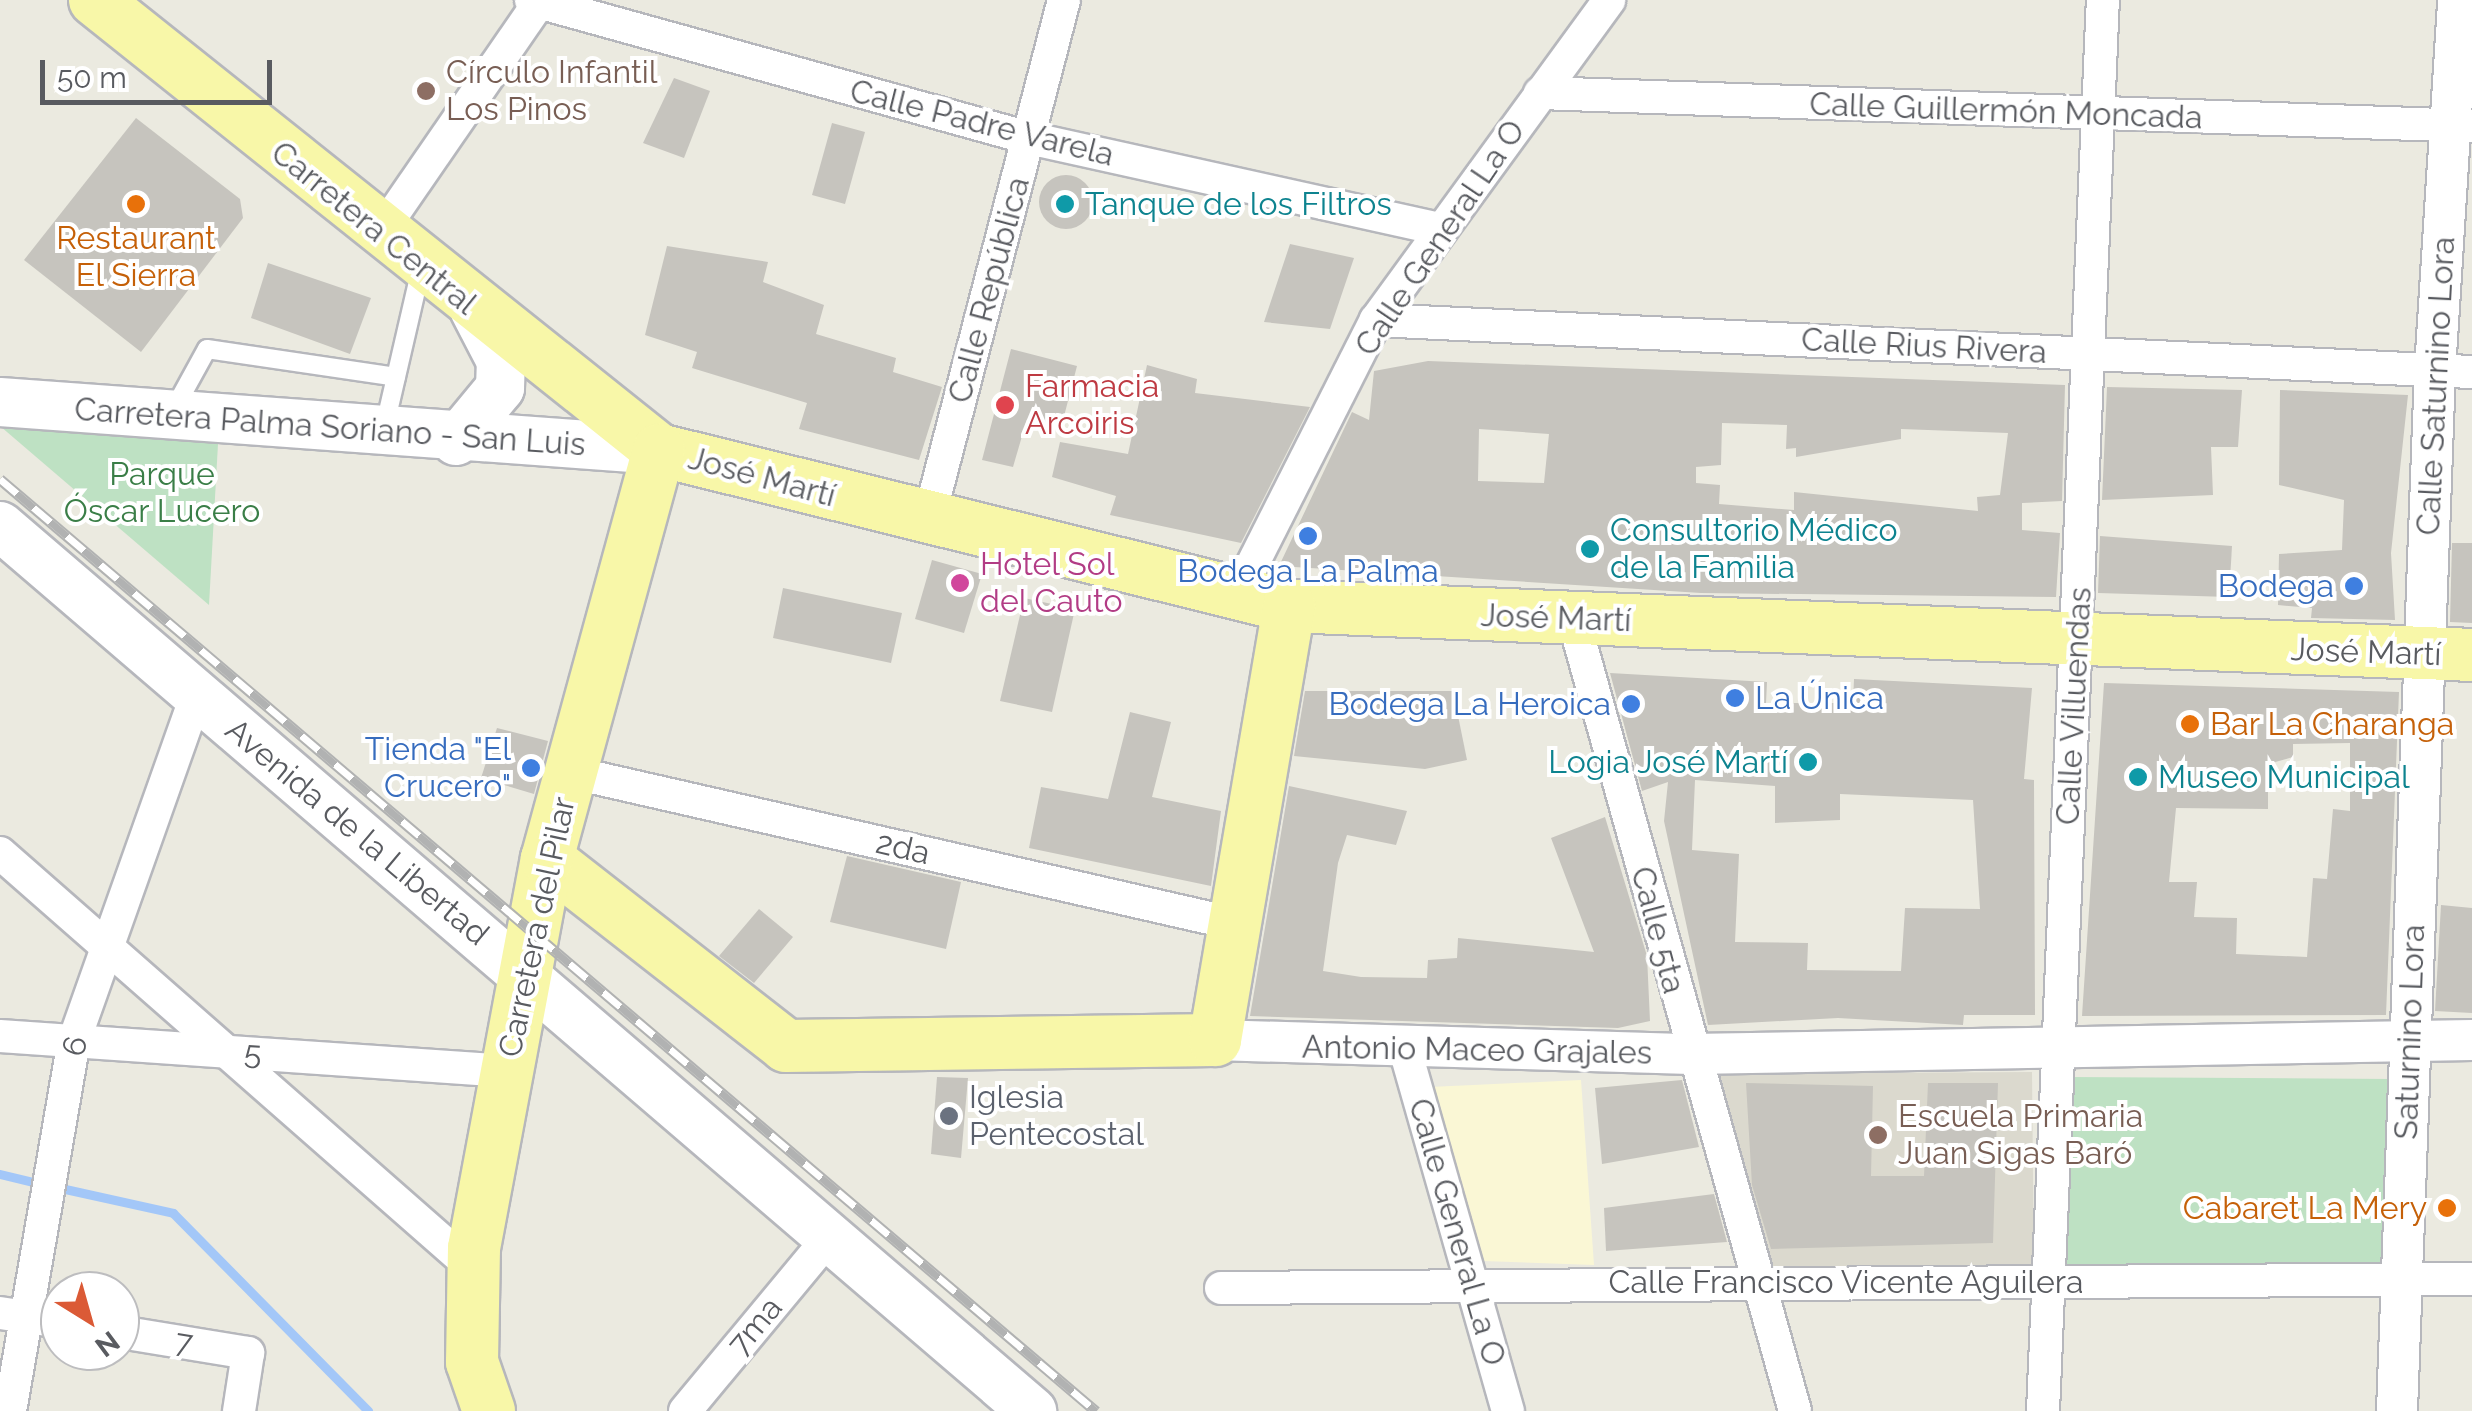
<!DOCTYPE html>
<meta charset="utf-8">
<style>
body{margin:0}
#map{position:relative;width:2472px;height:1411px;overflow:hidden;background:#ebeae0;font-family:Raleway,sans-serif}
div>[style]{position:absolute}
.commercial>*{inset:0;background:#faf7d5}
.education>*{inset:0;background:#dbd9ce}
.green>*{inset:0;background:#bee1c3}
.stream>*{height:9px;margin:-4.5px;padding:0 4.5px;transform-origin:4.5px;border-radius:4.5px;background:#a3c7f8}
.building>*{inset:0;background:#c6c4be}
.round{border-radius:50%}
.roads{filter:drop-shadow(2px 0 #b6b7bc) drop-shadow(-2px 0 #b6b7bc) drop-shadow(0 2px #b6b7bc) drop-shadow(0 -2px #b6b7bc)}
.service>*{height:18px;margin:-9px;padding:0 9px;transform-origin:9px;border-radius:9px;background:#fff}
.minor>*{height:32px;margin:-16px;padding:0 16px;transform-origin:16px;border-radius:16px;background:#fff}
.tertiary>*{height:40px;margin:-20px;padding:0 20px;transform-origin:20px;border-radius:20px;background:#fff}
.secondary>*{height:48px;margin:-24px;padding:0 24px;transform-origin:24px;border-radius:24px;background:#fff}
.primary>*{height:52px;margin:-26px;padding:0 26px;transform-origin:26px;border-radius:26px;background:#f8f7a8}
.rail>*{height:11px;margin-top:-5.5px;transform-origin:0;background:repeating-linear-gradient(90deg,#fff 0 22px,#b1b2b2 0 44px);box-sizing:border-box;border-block:2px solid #b1b2b2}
.dots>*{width:28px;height:28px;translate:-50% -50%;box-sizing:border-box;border:5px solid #fff;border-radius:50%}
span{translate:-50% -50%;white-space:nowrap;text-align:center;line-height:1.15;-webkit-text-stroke:8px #fff;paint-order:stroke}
.education-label{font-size:32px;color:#785e54}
.left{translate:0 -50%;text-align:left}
.street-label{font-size:32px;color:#595b60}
.culture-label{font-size:32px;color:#0d838f}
.right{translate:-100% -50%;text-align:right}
.food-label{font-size:32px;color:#c56008}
.health-label{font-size:32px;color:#be3a42}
.park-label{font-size:32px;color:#3a7e47}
.hotel-label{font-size:32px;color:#b23c85}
.shop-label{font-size:32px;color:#366cbe}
.worship-label{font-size:32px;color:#5b616d}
.north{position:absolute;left:40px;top:1271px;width:100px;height:100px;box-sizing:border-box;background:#fff;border:2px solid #bdbdbf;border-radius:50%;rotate:143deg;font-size:28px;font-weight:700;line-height:40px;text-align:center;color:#595b60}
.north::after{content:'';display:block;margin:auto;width:35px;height:45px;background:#db5a36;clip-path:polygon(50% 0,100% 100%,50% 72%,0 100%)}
.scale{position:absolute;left:40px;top:60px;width:232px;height:45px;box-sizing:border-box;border:5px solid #595b60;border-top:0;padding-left:12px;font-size:30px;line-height:35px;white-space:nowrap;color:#595b60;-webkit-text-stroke:8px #fff;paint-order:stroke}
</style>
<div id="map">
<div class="commercial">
<div style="clip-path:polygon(1581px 1080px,1594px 1265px,1483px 1261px,1430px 1087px)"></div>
</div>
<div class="education">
<div style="clip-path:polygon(2032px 1072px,2034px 1277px,1763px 1266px,1709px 1074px)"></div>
</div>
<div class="green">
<div style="clip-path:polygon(0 420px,218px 444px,209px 605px,0 426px)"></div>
<div style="clip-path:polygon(2069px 1077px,2392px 1079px,2389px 1275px,2062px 1273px)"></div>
</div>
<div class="stream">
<div style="left:0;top:1174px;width:42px;rotate:13.7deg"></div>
<div style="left:56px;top:1187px;width:120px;rotate:12.5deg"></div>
<div style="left:173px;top:1213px;width:278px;rotate:45.4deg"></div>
</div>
<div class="building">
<div style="clip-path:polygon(674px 78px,710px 91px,684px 158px,643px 143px)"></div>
<div style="clip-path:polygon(136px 118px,240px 199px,243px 218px,141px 352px,24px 260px)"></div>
<div style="clip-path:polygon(832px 123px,865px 132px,845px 204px,812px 195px)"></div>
<div class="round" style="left:1039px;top:175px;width:54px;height:54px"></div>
<div style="clip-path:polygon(1290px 244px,1354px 258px,1330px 329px,1264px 322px)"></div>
<div style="clip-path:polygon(667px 246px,768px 262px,763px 282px,824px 305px,816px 334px,896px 358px,893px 372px,942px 387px,919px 460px,799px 429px,807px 403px,692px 368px,697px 352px,645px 335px)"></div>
<div style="clip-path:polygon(268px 263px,371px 298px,350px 354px,251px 318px)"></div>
<div style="clip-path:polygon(1011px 349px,1077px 366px,1061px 428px,1027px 419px,1013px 467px,982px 460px)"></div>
<div style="clip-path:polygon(evenodd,1428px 361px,2065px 385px,2062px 501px,2022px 503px,2022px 530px,2060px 533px,2056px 597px,1701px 593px,1279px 566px,1352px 412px,1369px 420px,1374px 371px,1428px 361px,1722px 423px,1787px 425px,1786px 449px,1796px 448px,1796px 457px,1901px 439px,1901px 429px,2008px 433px,2000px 495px,1977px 497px,1978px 511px,1794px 492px,1794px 510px,1719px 504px,1720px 485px,1696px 483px,1696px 467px,1721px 465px,1722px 423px,1428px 361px,1479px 429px,1549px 434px,1544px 483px,1478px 481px,1479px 429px)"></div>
<div style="clip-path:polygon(1147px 365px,1197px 379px,1195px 393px,1310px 407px,1241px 543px,1110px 515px,1116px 496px,1052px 477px,1060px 442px,1128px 454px)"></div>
<div style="clip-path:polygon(2107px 387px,2242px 390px,2238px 447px,2211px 447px,2213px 495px,2102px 500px)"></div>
<div style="clip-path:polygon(2280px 390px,2408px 395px,2391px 553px,2395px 620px,2311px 618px,2312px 608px,2278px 605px,2279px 554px,2342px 550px,2344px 500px,2279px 485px)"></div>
<div style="clip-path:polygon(2100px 536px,2232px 546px,2229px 597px,2098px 593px)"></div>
<div style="clip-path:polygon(2452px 543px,2472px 543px,2472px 623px,2450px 622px)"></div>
<div style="clip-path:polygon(932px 560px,982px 574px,964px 633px,915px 619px)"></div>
<div style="clip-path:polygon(783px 588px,902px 613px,891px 663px,773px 638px)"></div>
<div style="clip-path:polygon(1024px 598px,1075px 609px,1052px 712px,1000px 701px)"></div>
<div style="clip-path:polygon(evenodd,1610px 673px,1767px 682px,1766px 703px,1853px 703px,1854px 679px,2032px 688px,2024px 779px,2034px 780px,2035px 1015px,1964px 1015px,1963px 1025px,1838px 1018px,1708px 1025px,1664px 821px,1668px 782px,1642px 791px,1610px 673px,1695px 780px,1775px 786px,1775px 823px,1840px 820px,1840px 794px,1973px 800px,1980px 909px,1905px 908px,1901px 971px,1807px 970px,1808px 943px,1735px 942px,1739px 854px,1692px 850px,1695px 780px)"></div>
<div style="clip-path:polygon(evenodd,2104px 683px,2399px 692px,2386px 1015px,2082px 1016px,2104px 683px,2350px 743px,2350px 811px,2333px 809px,2327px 879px,2313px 878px,2307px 957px,2236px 954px,2237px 918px,2194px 917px,2197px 882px,2169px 882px,2176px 808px,2268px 809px,2268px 764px,2293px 757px,2293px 744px,2350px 743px)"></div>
<div style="clip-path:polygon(1305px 691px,1453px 691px,1467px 760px,1425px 769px,1294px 756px)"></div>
<div style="clip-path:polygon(1130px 712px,1171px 722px,1152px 797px,1221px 811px,1211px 886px,1029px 848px,1041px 787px,1108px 799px)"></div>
<div style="clip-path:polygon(497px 728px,548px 741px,534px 794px,481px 778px)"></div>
<div style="clip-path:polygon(1289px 786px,1407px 811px,1396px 845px,1347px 835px,1338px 863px,1323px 971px,1361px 977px,1427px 978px,1428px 960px,1457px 958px,1458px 938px,1594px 952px,1551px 838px,1605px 817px,1647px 956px,1650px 1021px,1618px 1028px,1250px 1016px)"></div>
<div style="clip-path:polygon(847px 856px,961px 882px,946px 949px,830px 922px)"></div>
<div style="clip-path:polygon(2441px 905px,2472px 908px,2472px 1013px,2435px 1011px)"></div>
<div style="clip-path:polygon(759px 909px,793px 937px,754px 983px,719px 956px)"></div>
<div style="clip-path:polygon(937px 1077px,968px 1078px,961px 1158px,931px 1154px)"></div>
<div style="clip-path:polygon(1682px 1080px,1699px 1147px,1602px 1164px,1595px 1088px)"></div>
<div style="clip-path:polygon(1746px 1083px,1873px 1086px,1871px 1176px,1924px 1176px,1928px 1083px,1998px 1083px,1993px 1243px,1771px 1249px,1752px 1185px)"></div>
<div style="clip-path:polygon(1714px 1194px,1727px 1242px,1606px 1251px,1604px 1208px)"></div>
</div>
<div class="roads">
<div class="service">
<div style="left:174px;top:409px;width:68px;rotate:-61.2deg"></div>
<div style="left:207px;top:349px;width:191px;rotate:8.4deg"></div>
<div style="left:384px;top:429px;width:164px;rotate:-77deg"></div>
</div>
<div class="minor">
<div style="left:531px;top:0;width:517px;rotate:15.49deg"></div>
<div style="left:1029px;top:138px;width:419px;rotate:12.5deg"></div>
<div style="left:1540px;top:93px;width:933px;rotate:2.03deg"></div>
<div style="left:380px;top:233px;width:283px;rotate:-55.4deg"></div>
<div style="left:1376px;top:320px;width:1097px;rotate:2.72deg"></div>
<div style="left:928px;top:522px;width:539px;rotate:-75.4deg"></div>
<div style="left:1237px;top:595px;width:308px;rotate:-63.2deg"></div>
<div style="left:1376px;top:320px;width:396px;rotate:-53.9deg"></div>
<div style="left:1574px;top:621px;width:820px;rotate:74.37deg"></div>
<div style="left:570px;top:772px;width:683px;rotate:12.86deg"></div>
<div style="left:0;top:853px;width:631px;rotate:41.27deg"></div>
<div style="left:0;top:1036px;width:508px;rotate:3.95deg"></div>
<div style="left:1406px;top:1053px;width:372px;rotate:74.1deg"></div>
<div style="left:1221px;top:1288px;width:1251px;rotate:-0.41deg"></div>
<div style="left:0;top:1313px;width:61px;rotate:8.5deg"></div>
<div style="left:120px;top:1332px;width:130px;rotate:9.3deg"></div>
<div style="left:248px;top:1353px;width:59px;rotate:98.8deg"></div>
<div style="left:10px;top:1411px;width:375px;rotate:-80.2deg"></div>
<div style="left:74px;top:1041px;width:366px;rotate:-70.5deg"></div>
<div style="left:685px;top:1411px;width:221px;rotate:-50.3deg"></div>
<div style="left:2043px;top:1411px;width:1412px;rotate:-87.57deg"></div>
</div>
<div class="tertiary">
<div style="left:1215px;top:1040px;width:476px;rotate:1.7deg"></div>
<div style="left:1691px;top:1054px;width:781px;rotate:-1.03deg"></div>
<div style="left:2397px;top:1411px;width:1042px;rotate:-87.91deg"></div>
<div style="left:2435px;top:370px;width:371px;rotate:-86.4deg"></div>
</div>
<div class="secondary">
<div style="left:0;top:402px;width:661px;rotate:4.17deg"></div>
<div style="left:456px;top:441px;width:69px;rotate:-50.3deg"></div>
<div style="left:500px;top:388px;width:27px;rotate:-88deg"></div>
<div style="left:501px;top:361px;width:59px;rotate:-117.4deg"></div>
<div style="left:0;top:526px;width:1360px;rotate:40.62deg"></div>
</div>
<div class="primary">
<div style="left:95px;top:0;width:722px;rotate:38.59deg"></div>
<div style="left:659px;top:450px;width:649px;rotate:13.91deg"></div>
<div style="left:1289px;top:606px;width:1184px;rotate:2.37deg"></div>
<div style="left:547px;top:859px;width:303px;rotate:38deg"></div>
<div style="left:786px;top:1046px;width:429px;rotate:-0.8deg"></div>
<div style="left:1215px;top:1040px;width:440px;rotate:-80.3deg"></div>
<div style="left:489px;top:1411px;width:52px;rotate:-109.1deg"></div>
<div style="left:472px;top:1362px;width:114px;rotate:-89deg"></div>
<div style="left:474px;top:1248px;width:396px;rotate:-79.4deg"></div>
<div style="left:547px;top:859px;width:424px;rotate:-74.7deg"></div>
</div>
</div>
<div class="rail">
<div style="left:0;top:479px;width:1439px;rotate:40.38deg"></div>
</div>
<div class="dots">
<div style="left:426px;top:91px;background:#8d6e63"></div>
<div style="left:136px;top:204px;background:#e8710a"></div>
<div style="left:1065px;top:204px;background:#0f9aa8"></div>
<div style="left:1005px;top:405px;background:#e0444e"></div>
<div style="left:1308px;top:536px;background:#3f7fe0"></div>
<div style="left:1590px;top:549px;background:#0f9aa8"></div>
<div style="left:960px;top:583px;background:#d1479c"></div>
<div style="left:2354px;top:586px;background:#3f7fe0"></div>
<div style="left:1735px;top:698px;background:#3f7fe0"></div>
<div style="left:1631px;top:704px;background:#3f7fe0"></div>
<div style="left:2190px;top:724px;background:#e8710a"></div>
<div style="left:1808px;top:762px;background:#0f9aa8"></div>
<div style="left:531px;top:768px;background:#3f7fe0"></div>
<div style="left:2138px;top:777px;background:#0f9aa8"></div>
<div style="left:949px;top:1116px;background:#6b7280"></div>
<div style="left:1878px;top:1135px;background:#8d6e63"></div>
<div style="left:2447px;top:1208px;background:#e8710a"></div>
</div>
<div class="education-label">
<span class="left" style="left:446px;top:91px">Círculo Infantil<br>Los Pinos</span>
<span class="left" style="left:1898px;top:1135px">Escuela Primaria<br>Juan Sigas Baró</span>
</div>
<div class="street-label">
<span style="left:2006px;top:111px;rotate:2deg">Calle Guillermón Moncada</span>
<span style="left:982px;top:123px;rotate:14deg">Calle Padre Varela</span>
<span style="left:374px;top:228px;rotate:39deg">Carretera Central</span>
<span style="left:1440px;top:238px;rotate:-56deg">Calle General La O</span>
<span style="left:989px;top:290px;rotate:-75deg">Calle República</span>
<span style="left:1924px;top:346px;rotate:3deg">Calle Rius Rivera</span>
<span style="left:2436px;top:386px;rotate:-87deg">Calle Saturnino Lora</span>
<span style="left:330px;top:427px;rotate:4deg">Carretera Palma Soriano - San Luis</span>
<span style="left:762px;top:477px;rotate:15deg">José Martí</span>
<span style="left:1556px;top:618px;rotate:2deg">José Martí</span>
<span style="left:2366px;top:652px;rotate:2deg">José Martí</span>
<span style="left:2074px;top:706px;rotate:-87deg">Calle Villuendas</span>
<span style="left:357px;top:832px;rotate:40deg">Avenida de la Libertad</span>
<span style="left:903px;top:848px;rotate:13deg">2da</span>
<span style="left:537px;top:927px;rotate:-78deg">Carretera del Pilar</span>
<span style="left:1658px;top:930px;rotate:75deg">Calle 5ta</span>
<span style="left:2410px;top:1032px;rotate:-88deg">Saturnino Lora</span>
<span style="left:75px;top:1046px;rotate:-76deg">6</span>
<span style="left:1477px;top:1050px;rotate:1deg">Antonio Maceo Grajales</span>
<span style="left:253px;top:1053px;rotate:4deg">5</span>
<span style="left:1457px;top:1232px;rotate:74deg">Calle General La O</span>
<span style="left:1846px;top:1282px">Calle Francisco Vicente Aguilera</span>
<span style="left:755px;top:1326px;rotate:-50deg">7ma</span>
<span style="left:184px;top:1342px;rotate:9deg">7</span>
</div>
<div class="culture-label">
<span class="left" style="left:1085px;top:204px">Tanque de los Filtros</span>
<span class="left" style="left:1610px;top:549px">Consultorio Médico<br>de la Familia</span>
<span class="right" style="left:1788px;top:762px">Logia José Martí</span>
<span class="left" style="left:2158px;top:777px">Museo Municipal</span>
</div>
<div class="food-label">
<span style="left:136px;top:257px">Restaurant<br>El Sierra</span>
<span class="left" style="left:2210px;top:724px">Bar La Charanga</span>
<span class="right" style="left:2427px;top:1208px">Cabaret La Mery</span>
</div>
<div class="health-label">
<span class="left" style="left:1025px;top:405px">Farmacia<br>Arcoiris</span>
</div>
<div class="park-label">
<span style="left:162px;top:493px">Parque<br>Óscar Lucero</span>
</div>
<div class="hotel-label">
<span class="left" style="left:980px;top:583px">Hotel Sol<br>del Cauto</span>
</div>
<div class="shop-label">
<span style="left:1308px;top:571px">Bodega La Palma</span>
<span class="right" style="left:2334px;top:586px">Bodega</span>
<span class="left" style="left:1755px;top:698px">La Única</span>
<span class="right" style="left:1611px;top:704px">Bodega La Heroica</span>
<span class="right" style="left:511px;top:768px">Tienda "El<br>Crucero"</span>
</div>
<div class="worship-label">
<span class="left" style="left:969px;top:1116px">Iglesia<br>Pentecostal</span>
</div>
<div class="north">N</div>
<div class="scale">50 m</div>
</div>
